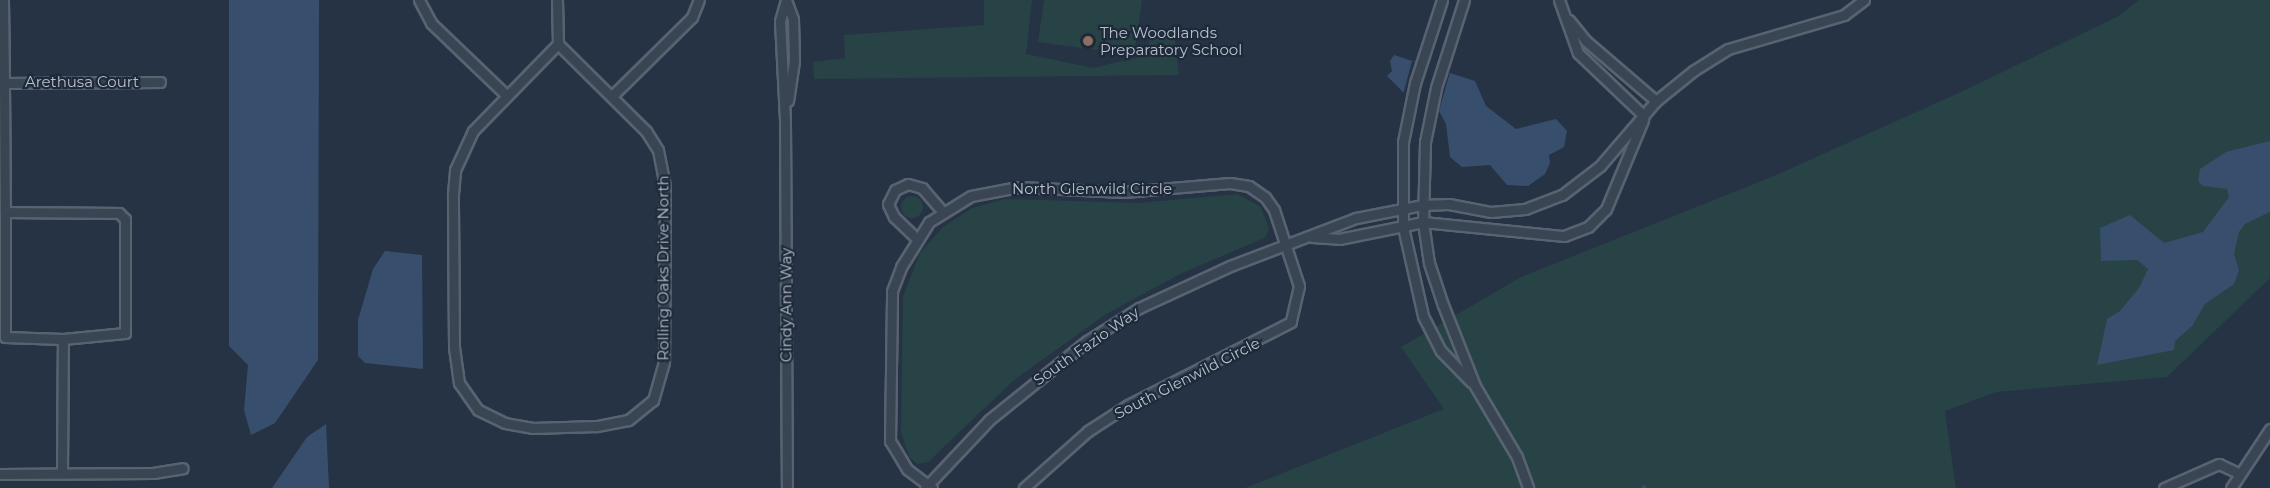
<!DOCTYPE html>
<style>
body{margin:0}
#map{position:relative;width:2270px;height:488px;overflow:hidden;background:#253345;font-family:Montserrat,sans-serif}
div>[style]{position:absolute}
.green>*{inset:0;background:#274346}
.round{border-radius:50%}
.water>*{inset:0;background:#374f6d}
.pier>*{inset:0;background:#253345}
.stream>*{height:3px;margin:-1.5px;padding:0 1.5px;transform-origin:1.5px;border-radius:1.5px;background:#374f6d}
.roads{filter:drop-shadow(2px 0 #586371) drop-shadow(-2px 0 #586371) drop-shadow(0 2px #586371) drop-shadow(0 -2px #586371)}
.street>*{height:9px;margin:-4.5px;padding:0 4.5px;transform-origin:4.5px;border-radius:4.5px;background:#3a4554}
.dots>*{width:16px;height:16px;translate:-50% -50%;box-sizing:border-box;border:3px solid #1e2a39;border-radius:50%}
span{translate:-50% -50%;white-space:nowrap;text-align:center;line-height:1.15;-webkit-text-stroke:4.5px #1e2a39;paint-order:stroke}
.poi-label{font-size:15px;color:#b7c0ce}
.left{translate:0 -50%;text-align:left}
.street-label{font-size:15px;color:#b7c0ce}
</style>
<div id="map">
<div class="green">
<div style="clip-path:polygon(984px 0,1032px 0,1026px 54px,1093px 68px,1143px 56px,1155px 28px,1174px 33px,1179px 75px,814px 79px,813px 62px,845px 58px,844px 35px,984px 25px)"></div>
<div style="clip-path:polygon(1044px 0,1142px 0,1134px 55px,1038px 42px)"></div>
<div style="clip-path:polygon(2139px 0,2270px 0,2270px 278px,2167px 377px,1996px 392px,1945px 411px,1956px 488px,1245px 488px,1444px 409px,1401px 347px,1521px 277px,1774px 176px,1963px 91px,2119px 16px)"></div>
<div style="clip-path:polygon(1237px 194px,1260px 206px,1269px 228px,1265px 238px,1182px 273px,1106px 314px,1013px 381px,928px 462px,917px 464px,909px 457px,901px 431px,903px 296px,920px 253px,943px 227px,972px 208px,1005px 199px,1139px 203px)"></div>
<div class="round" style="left:901px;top:196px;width:22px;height:22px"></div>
</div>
<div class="water">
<div style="clip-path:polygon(229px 0,319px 0,318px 360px,275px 423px,251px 435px,244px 410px,248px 365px,229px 346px)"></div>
<div style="clip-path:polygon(1394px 55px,1475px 81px,1486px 106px,1516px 129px,1556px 119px,1567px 131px,1564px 147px,1549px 155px,1550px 163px,1545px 174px,1528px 186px,1507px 185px,1490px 165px,1462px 167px,1450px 157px,1446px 124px,1439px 111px,1403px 92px,1387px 76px,1392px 71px,1390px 61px)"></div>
<div style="clip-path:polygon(2270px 141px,2270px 212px,2245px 224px,2239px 232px,2234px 254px,2239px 270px,2234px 284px,2205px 304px,2192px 326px,2175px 341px,2174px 350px,2097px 365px,2107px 319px,2120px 311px,2139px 288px,2148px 269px,2137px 260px,2101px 261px,2100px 228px,2130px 215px,2164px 243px,2203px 232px,2229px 197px,2227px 189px,2203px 186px,2198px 181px,2200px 169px,2226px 152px)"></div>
<div style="clip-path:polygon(385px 251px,422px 255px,423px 369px,365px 363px,358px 356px,358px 320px,373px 269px)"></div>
<div style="clip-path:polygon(326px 424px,329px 488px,272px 488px,307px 437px)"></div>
</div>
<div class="pier">
<div style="clip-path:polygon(1412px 61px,1450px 72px,1438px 115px,1403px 95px)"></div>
</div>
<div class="stream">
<div style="left:1643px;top:486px;width:3px;rotate:45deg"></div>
</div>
<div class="roads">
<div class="street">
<div style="left:3px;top:0;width:83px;rotate:89.3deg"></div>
<div style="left:4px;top:83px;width:129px;rotate:89.6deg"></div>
<div style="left:5px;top:212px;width:125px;rotate:90deg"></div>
<div style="left:5px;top:337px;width:58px;rotate:2deg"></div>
<div style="left:63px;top:339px;width:62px;rotate:-5.5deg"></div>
<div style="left:125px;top:333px;width:114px;rotate:-90deg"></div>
<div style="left:125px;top:219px;width:8px;rotate:-135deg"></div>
<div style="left:119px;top:213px;width:114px;rotate:-179.5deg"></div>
<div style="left:419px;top:0;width:26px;rotate:62deg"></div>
<div style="left:431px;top:23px;width:104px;rotate:43.8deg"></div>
<div style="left:557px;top:0;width:44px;rotate:88.7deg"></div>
<div style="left:786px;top:0;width:22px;rotate:106deg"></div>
<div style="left:780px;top:21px;width:100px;rotate:87.1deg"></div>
<div style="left:785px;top:121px;width:367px;rotate:89.7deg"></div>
<div style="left:786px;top:0;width:20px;rotate:70deg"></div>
<div style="left:793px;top:19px;width:42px;rotate:88.6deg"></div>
<div style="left:794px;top:61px;width:40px;rotate:98.5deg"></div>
<div style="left:1442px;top:0;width:87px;rotate:108deg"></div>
<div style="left:1415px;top:83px;width:60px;rotate:101.5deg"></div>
<div style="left:1403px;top:142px;width:85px;rotate:90deg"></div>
<div style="left:1403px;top:227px;width:91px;rotate:77.3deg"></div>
<div style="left:1423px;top:316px;width:39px;rotate:63deg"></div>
<div style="left:1441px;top:351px;width:43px;rotate:45.9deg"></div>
<div style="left:1464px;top:0;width:92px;rotate:107.7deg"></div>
<div style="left:1436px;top:88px;width:55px;rotate:101.5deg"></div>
<div style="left:1425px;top:142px;width:80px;rotate:91.4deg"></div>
<div style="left:1423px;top:222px;width:41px;rotate:81.7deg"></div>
<div style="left:1429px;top:263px;width:44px;rotate:71.6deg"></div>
<div style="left:1443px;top:305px;width:87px;rotate:68.4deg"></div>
<div style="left:1475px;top:386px;width:82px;rotate:59.4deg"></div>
<div style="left:1517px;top:457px;width:33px;rotate:70deg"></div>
<div style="left:1559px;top:0;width:56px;rotate:70.3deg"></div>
<div style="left:1578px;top:53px;width:91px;rotate:43.7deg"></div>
<div style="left:1569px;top:20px;width:27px;rotate:51deg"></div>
<div style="left:1586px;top:41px;width:92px;rotate:40.6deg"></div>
<div style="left:558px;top:44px;width:124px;rotate:44.7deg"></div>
<div style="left:646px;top:131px;width:22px;rotate:58deg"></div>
<div style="left:658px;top:150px;width:36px;rotate:79deg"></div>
<div style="left:665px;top:185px;width:177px;rotate:90.3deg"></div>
<div style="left:664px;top:362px;width:40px;rotate:106deg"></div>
<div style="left:653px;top:400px;width:32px;rotate:141deg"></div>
<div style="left:628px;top:420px;width:33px;rotate:169deg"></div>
<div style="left:596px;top:426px;width:63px;rotate:178.2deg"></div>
<div style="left:533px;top:428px;width:28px;rotate:-170deg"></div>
<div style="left:505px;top:423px;width:30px;rotate:-154deg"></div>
<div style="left:478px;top:410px;width:33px;rotate:-125deg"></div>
<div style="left:459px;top:383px;width:36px;rotate:-98deg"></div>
<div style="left:454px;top:347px;width:153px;rotate:-90.4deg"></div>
<div style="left:453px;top:194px;width:24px;rotate:-85deg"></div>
<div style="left:455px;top:170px;width:43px;rotate:-65.2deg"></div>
<div style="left:473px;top:131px;width:122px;rotate:-45.7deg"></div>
<div style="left:4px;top:83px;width:156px;rotate:-0.4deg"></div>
<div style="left:612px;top:96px;width:112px;rotate:-44.6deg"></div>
<div style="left:692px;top:17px;width:18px;rotate:-68deg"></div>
<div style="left:1312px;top:237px;width:27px;rotate:4deg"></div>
<div style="left:1339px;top:239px;width:86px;rotate:-11.4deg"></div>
<div style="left:1423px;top:222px;width:142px;rotate:5.7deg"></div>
<div style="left:1564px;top:236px;width:26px;rotate:-21deg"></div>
<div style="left:1588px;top:227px;width:25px;rotate:-45deg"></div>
<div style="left:1606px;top:209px;width:96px;rotate:-67.4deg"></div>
<div style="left:916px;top:238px;width:30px;rotate:-136deg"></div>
<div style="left:894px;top:217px;width:14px;rotate:-115deg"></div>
<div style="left:888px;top:204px;width:16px;rotate:-63deg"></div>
<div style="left:895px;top:190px;width:14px;rotate:-25deg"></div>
<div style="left:908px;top:184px;width:15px;rotate:16deg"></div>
<div style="left:922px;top:188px;width:30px;rotate:49deg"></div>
<div style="left:62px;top:472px;width:133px;rotate:-89.6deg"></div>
<div style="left:0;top:474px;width:153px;rotate:-0.4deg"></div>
<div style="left:153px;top:473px;width:30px;rotate:-9deg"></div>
<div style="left:925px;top:488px;width:93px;rotate:-46.7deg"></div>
<div style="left:989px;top:420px;width:126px;rotate:-38.9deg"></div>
<div style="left:1087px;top:341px;width:62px;rotate:-32.4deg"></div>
<div style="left:1139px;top:308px;width:100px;rotate:-24.8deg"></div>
<div style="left:1230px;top:266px;width:135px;rotate:-20.9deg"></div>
<div style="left:1356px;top:218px;width:67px;rotate:-11.1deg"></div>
<div style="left:1422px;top:205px;width:27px;rotate:-2deg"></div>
<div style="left:1449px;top:204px;width:43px;rotate:10.8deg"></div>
<div style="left:1491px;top:212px;width:34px;rotate:-5deg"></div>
<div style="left:1525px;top:209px;width:40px;rotate:-21deg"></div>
<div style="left:1562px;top:195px;width:48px;rotate:-37.3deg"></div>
<div style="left:1600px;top:166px;width:86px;rotate:-49.3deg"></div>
<div style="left:1656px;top:101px;width:48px;rotate:-39deg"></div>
<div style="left:1693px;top:71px;width:41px;rotate:-32.2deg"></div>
<div style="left:1728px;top:49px;width:121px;rotate:-16.3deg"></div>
<div style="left:1844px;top:15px;width:25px;rotate:-37deg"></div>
<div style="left:932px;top:488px;width:31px;rotate:-143deg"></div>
<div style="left:907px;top:469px;width:33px;rotate:-121deg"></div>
<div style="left:890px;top:441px;width:150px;rotate:-89.2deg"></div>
<div style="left:892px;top:291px;width:26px;rotate:-69deg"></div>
<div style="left:901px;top:267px;width:53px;rotate:-58.1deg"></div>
<div style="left:929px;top:222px;width:49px;rotate:-31.8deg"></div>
<div style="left:971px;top:196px;width:48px;rotate:-10.8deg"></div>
<div style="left:1018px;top:187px;width:106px;rotate:2.7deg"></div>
<div style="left:1124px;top:192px;width:106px;rotate:-4.9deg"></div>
<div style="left:1230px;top:183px;width:19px;rotate:9deg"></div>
<div style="left:1249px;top:186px;width:19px;rotate:35deg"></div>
<div style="left:1265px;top:197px;width:16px;rotate:55deg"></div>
<div style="left:1274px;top:210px;width:80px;rotate:71.8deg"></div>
<div style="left:1299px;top:286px;width:37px;rotate:103deg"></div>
<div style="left:1291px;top:322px;width:183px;rotate:153deg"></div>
<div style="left:1128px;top:405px;width:48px;rotate:147deg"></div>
<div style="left:1088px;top:431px;width:86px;rotate:138.3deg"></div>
<div style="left:2164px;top:488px;width:60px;rotate:-23.6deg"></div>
<div style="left:2219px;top:464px;width:23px;rotate:25deg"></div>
<div style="left:2231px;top:488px;width:71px;rotate:-56.5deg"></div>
</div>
</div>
<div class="dots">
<div style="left:1088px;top:41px;background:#8d6e63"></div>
</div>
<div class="poi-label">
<span class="left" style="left:1100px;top:41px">The Woodlands<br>Preparatory School</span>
</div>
<div class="street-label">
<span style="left:82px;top:82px">Arethusa Court</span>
<span style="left:1092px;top:189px">North Glenwild Circle</span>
<span style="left:663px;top:268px;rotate:-90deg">Rolling Oaks Drive North</span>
<span style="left:786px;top:305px;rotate:-90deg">Cindy Ann Way</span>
<span style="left:1086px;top:346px;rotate:-35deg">South Fazio Way</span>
<span style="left:1187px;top:378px;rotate:-27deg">South Glenwild Circle</span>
</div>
</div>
